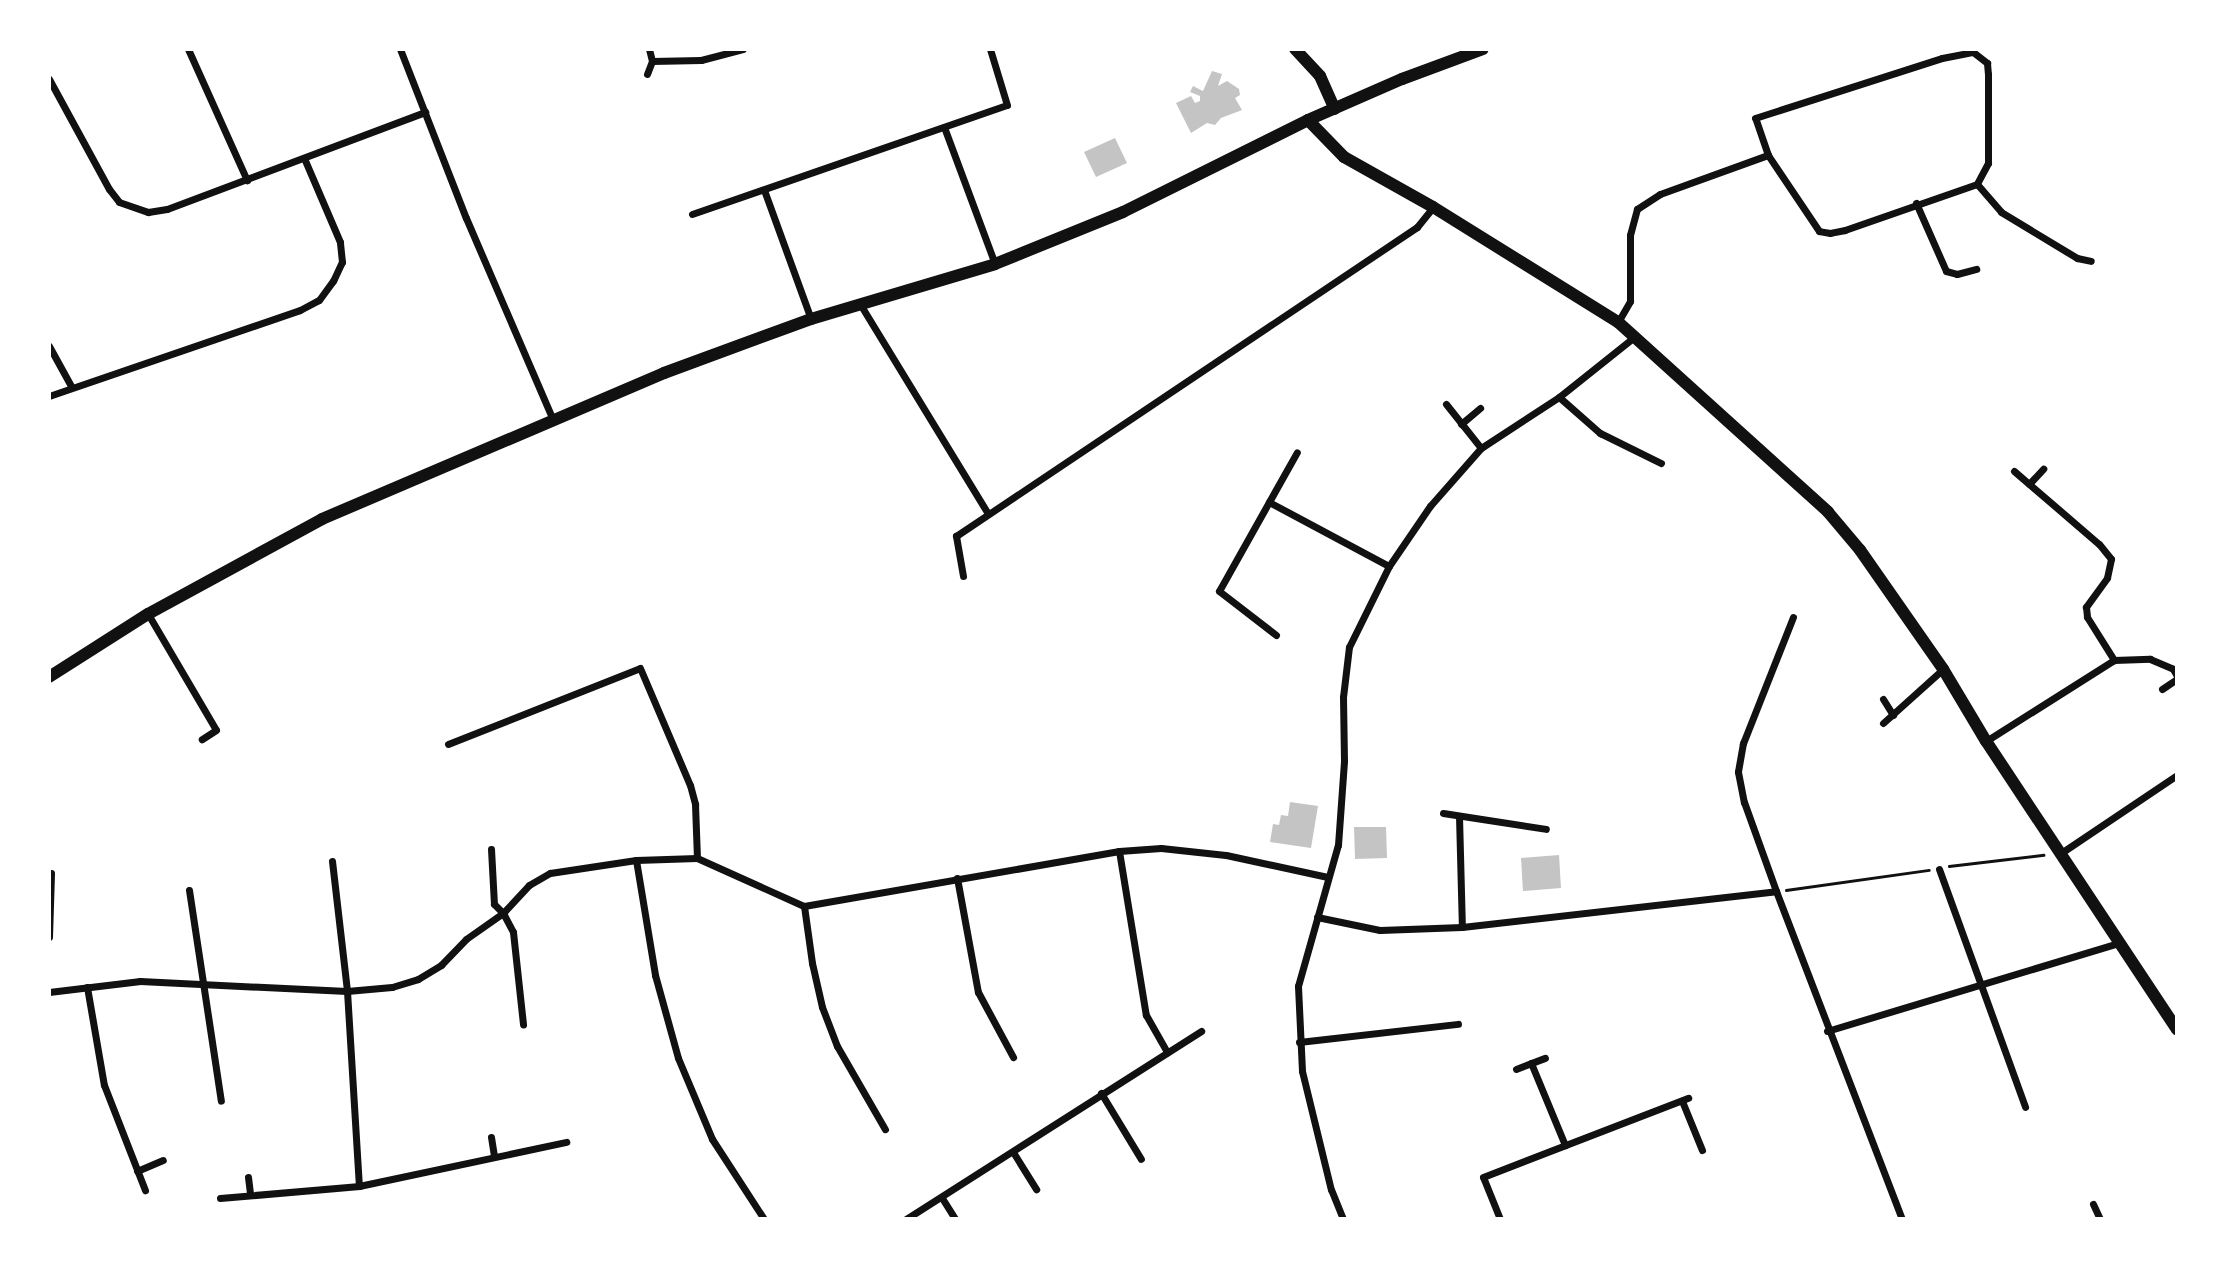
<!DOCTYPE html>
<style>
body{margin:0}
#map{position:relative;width:2226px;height:1268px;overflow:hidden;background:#fff;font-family:Montserrat,sans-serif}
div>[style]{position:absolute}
.building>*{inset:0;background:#c4c4c4}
.path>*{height:2.5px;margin:-1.25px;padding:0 1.25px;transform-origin:1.25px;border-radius:1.25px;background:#111}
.minor>*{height:7px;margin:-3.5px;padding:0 3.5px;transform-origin:3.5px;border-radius:3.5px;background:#111}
.tertiary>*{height:12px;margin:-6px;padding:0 6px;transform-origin:6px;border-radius:6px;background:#111}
span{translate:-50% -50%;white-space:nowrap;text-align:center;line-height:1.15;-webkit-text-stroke:7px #fff;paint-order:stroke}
.frame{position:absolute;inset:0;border:51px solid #fff;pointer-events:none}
</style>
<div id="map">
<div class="building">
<div style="clip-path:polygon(1212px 71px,1222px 74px,1218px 86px,1227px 81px,1239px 89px,1240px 95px,1235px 98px,1242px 110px,1221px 118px,1215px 125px,1207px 123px,1191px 133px,1176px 103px,1191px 96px,1195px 103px,1200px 101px,1200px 96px,1190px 92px,1193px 86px,1203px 91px)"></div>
<div style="clip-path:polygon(1115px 138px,1127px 163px,1096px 177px,1084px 152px)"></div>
<div style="clip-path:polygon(1290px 802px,1318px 806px,1311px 848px,1270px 842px,1273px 824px,1279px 825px,1281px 815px,1288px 816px)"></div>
<div style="clip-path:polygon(1354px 827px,1386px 827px,1387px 858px,1355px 859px)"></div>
<div style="clip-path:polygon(1559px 855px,1561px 888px,1523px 891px,1521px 858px)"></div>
</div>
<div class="path">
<div style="left:1949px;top:866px;width:95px;rotate:-6.7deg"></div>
<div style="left:1786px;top:890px;width:144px;rotate:-8deg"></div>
</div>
<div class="minor">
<div style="left:188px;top:49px;width:144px;rotate:65.8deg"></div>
<div style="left:400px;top:49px;width:181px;rotate:68.7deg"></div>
<div style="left:466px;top:218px;width:218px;rotate:66.7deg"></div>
<div style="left:1973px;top:52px;width:18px;rotate:38deg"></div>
<div style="left:1987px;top:63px;width:11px;rotate:85deg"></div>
<div style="left:1988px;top:74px;width:89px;rotate:90deg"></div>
<div style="left:1988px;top:163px;width:24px;rotate:118deg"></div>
<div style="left:1977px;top:184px;width:140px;rotate:160.8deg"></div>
<div style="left:1845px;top:230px;width:15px;rotate:169deg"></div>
<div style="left:1830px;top:233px;width:11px;rotate:-170deg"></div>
<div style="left:1819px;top:231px;width:92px;rotate:-123.9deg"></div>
<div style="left:1768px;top:155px;width:39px;rotate:-109deg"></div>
<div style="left:1755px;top:118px;width:196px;rotate:-17.8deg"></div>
<div style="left:1942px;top:58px;width:32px;rotate:-11deg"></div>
<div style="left:652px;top:61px;width:49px;rotate:-1.2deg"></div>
<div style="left:701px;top:60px;width:43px;rotate:-14.7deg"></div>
<div style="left:647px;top:74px;width:14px;rotate:-69deg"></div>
<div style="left:652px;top:61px;width:12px;rotate:-104deg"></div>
<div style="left:49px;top:79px;width:125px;rotate:61.4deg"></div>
<div style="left:109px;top:189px;width:16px;rotate:52deg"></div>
<div style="left:119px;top:202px;width:31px;rotate:19deg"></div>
<div style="left:148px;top:212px;width:19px;rotate:-9deg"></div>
<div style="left:167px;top:209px;width:276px;rotate:-20.6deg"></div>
<div style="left:944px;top:127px;width:146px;rotate:69.6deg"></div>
<div style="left:1977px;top:184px;width:37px;rotate:49deg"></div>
<div style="left:2001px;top:212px;width:89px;rotate:31.2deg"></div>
<div style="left:2077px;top:258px;width:14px;rotate:12deg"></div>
<div style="left:764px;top:190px;width:137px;rotate:70deg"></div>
<div style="left:1916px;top:203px;width:74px;rotate:66.2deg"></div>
<div style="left:1946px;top:271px;width:11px;rotate:15deg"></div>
<div style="left:1957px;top:274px;width:20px;rotate:-15deg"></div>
<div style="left:692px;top:214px;width:333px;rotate:-19.1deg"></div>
<div style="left:1007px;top:105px;width:59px;rotate:-106.9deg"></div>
<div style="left:860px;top:304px;width:244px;rotate:58.6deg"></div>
<div style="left:1618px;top:322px;width:24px;rotate:-60deg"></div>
<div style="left:1630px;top:301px;width:66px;rotate:-90deg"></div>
<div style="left:1630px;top:235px;width:27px;rotate:-75deg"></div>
<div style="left:1637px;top:209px;width:27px;rotate:-33deg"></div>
<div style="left:1660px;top:194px;width:115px;rotate:-19.9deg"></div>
<div style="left:49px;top:346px;width:46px;rotate:61.2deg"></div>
<div style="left:49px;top:396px;width:265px;rotate:-18.9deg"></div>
<div style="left:300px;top:310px;width:21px;rotate:-28deg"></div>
<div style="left:319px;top:300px;width:24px;rotate:-54deg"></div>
<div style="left:333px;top:281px;width:21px;rotate:-65deg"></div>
<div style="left:342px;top:262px;width:20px;rotate:-96deg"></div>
<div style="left:340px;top:242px;width:91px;rotate:-113.2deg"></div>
<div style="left:1559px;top:397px;width:55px;rotate:41.3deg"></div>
<div style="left:1600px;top:433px;width:68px;rotate:26.2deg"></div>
<div style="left:1446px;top:404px;width:56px;rotate:51.5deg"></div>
<div style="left:1461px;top:424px;width:25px;rotate:-40deg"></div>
<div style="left:2014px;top:471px;width:112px;rotate:40.7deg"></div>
<div style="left:2099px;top:544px;width:19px;rotate:51deg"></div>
<div style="left:2111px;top:559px;width:19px;rotate:102deg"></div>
<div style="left:2107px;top:578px;width:36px;rotate:126deg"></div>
<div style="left:2086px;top:607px;width:10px;rotate:84deg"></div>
<div style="left:2087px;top:617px;width:51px;rotate:57.9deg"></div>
<div style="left:2029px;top:484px;width:21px;rotate:-47deg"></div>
<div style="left:1269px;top:502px;width:136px;rotate:28.1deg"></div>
<div style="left:963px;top:576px;width:41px;rotate:-99.9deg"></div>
<div style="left:956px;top:536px;width:555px;rotate:-33.83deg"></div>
<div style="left:1417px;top:227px;width:26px;rotate:-51deg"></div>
<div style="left:148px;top:614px;width:134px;rotate:59.6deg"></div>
<div style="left:216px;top:730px;width:17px;rotate:147deg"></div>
<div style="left:1793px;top:617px;width:136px;rotate:111.6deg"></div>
<div style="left:1743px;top:743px;width:29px;rotate:100deg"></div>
<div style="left:1738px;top:772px;width:31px;rotate:79deg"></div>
<div style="left:1744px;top:802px;width:95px;rotate:70.2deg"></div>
<div style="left:1776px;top:891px;width:351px;rotate:69deg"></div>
<div style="left:1276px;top:635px;width:72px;rotate:-142.3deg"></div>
<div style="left:1219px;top:591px;width:159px;rotate:-60.7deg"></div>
<div style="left:2162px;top:689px;width:18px;rotate:-34deg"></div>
<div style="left:1883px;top:699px;width:19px;rotate:58deg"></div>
<div style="left:1883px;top:723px;width:81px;rotate:-42deg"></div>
<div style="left:1986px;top:741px;width:151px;rotate:-32.3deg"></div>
<div style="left:2114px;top:660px;width:36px;rotate:-2deg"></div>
<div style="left:2150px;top:659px;width:25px;rotate:23deg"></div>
<div style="left:2173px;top:669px;width:8px;rotate:60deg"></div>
<div style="left:448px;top:744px;width:206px;rotate:-21.6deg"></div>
<div style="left:640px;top:668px;width:127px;rotate:66.9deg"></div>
<div style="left:690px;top:785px;width:20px;rotate:75deg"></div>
<div style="left:695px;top:804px;width:54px;rotate:87.9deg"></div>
<div style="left:1443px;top:813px;width:104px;rotate:8.8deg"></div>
<div style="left:1459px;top:816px;width:111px;rotate:88.5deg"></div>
<div style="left:491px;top:849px;width:55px;rotate:86.9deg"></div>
<div style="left:494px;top:904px;width:13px;rotate:45deg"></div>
<div style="left:503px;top:913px;width:21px;rotate:62deg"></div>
<div style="left:513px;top:932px;width:93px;rotate:83.8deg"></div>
<div style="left:1119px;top:851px;width:166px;rotate:80.7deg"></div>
<div style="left:1146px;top:1015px;width:43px;rotate:60.4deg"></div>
<div style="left:2061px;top:853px;width:140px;rotate:-33.9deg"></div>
<div style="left:636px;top:860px;width:117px;rotate:80.6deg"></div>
<div style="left:655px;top:975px;width:86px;rotate:74.5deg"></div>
<div style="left:678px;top:1058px;width:88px;rotate:67.2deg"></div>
<div style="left:712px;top:1139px;width:95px;rotate:57deg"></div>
<div style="left:332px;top:861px;width:131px;rotate:83.4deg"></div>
<div style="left:347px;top:991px;width:195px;rotate:86.5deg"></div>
<div style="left:1939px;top:869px;width:253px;rotate:70.1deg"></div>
<div style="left:957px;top:878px;width:116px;rotate:79.6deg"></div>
<div style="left:978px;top:992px;width:74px;rotate:61.7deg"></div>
<div style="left:189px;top:890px;width:213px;rotate:81.4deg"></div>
<div style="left:804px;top:906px;width:58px;rotate:82deg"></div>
<div style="left:812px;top:963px;width:45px;rotate:77.2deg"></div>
<div style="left:822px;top:1007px;width:42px;rotate:69deg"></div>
<div style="left:837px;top:1046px;width:96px;rotate:60deg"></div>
<div style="left:1317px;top:917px;width:64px;rotate:11.7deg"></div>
<div style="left:1380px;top:930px;width:82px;rotate:-2.1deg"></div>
<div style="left:1462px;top:927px;width:316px;rotate:-6.5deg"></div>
<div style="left:49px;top:937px;width:64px;rotate:-88.2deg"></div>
<div style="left:87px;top:987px;width:99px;rotate:80.2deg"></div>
<div style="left:104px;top:1085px;width:113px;rotate:68.7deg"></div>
<div style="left:49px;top:992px;width:92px;rotate:-6.9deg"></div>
<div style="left:140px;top:981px;width:207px;rotate:2.8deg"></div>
<div style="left:347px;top:991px;width:45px;rotate:-5.1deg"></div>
<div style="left:392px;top:987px;width:27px;rotate:-17deg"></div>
<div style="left:418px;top:979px;width:27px;rotate:-31deg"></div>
<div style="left:441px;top:965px;width:36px;rotate:-46deg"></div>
<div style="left:466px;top:939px;width:45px;rotate:-35.1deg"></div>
<div style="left:503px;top:913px;width:38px;rotate:-47deg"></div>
<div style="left:529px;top:885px;width:24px;rotate:-30deg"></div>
<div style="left:550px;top:873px;width:87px;rotate:-8.6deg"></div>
<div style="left:636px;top:860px;width:61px;rotate:-1.9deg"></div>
<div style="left:697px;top:858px;width:117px;rotate:24.2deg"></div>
<div style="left:804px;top:906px;width:320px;rotate:-9.9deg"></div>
<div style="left:1119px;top:851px;width:42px;rotate:-4.1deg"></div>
<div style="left:1161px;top:848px;width:65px;rotate:6.1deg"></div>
<div style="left:1226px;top:855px;width:104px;rotate:12.2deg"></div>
<div style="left:1827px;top:1031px;width:305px;rotate:-16.8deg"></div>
<div style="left:1299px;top:1042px;width:160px;rotate:-6.5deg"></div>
<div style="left:1531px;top:1063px;width:89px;rotate:67.5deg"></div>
<div style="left:1516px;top:1069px;width:31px;rotate:-21deg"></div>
<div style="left:1101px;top:1093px;width:77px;rotate:58.8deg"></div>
<div style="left:1682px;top:1101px;width:53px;rotate:67.8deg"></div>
<div style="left:491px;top:1137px;width:20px;rotate:81deg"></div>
<div style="left:1013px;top:1152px;width:44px;rotate:58.1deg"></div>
<div style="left:137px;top:1171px;width:28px;rotate:-23deg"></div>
<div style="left:248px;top:1177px;width:16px;rotate:83deg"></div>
<div style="left:220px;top:1198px;width:140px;rotate:-4.9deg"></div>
<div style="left:359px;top:1186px;width:212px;rotate:-12deg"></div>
<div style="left:942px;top:1198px;width:25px;rotate:58deg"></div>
<div style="left:2093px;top:1204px;width:17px;rotate:65deg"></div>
<div style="left:906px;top:1219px;width:350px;rotate:-32.5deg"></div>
<div style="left:1343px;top:1219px;width:31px;rotate:-112deg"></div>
<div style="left:1331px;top:1190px;width:122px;rotate:-103.7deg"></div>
<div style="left:1302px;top:1071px;width:85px;rotate:-92.7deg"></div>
<div style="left:1298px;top:986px;width:147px;rotate:-74.2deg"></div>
<div style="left:1338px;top:845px;width:84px;rotate:-85.9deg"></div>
<div style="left:1344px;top:761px;width:64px;rotate:-90.9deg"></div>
<div style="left:1343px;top:697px;width:50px;rotate:-83.2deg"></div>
<div style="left:1349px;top:647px;width:90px;rotate:-63.7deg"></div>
<div style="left:1389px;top:566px;width:73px;rotate:-55.7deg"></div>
<div style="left:1430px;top:506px;width:77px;rotate:-48.7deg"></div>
<div style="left:1481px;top:448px;width:93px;rotate:-33.2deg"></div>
<div style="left:1559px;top:397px;width:95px;rotate:-38.6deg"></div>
<div style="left:1500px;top:1219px;width:45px;rotate:-112deg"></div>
<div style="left:1483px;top:1177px;width:220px;rotate:-21.1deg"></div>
</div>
<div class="tertiary">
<div style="left:1295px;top:49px;width:37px;rotate:47deg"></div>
<div style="left:1320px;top:76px;width:36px;rotate:66deg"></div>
<div style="left:1308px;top:120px;width:52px;rotate:45.8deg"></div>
<div style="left:1344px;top:157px;width:102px;rotate:29.3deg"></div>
<div style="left:1433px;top:207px;width:218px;rotate:31.9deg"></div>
<div style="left:1618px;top:322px;width:283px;rotate:42.1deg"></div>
<div style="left:1828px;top:512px;width:50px;rotate:49.9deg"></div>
<div style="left:1860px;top:550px;width:145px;rotate:55.1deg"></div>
<div style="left:1943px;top:669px;width:84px;rotate:59.2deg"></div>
<div style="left:1986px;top:741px;width:346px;rotate:56.5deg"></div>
<div style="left:49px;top:677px;width:117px;rotate:-32.5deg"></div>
<div style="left:148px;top:614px;width:198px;rotate:-28.6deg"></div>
<div style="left:322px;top:519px;width:372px;rotate:-23.1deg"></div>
<div style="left:664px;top:373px;width:157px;rotate:-20.2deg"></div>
<div style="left:811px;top:319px;width:192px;rotate:-16.6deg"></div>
<div style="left:995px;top:264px;width:138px;rotate:-22.1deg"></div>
<div style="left:1123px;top:212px;width:207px;rotate:-26.4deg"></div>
<div style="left:1308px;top:120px;width:103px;rotate:-23.6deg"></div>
<div style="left:1402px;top:79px;width:86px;rotate:-20.3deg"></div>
</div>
<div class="frame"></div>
</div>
